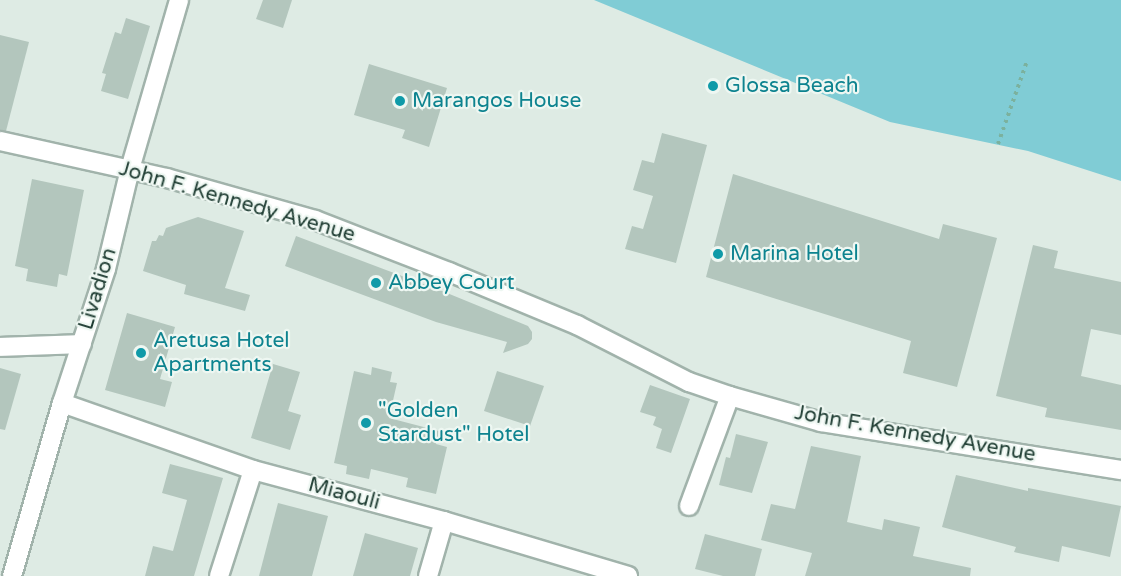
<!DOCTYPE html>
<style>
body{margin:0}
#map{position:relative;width:1121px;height:576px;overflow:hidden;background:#deebe4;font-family:"Varela Round",sans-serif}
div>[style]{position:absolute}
.water>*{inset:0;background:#80ccd5}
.building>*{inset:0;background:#b3c6bd}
.path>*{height:4px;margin-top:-2px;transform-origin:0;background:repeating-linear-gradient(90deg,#7bb19e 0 3px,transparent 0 7.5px)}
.roads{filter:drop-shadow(2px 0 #a1b3ab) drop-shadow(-2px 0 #a1b3ab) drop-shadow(0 2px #a1b3ab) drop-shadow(0 -2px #a1b3ab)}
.minor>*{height:18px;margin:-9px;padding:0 9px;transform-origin:9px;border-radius:9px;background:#fff}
.tertiary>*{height:18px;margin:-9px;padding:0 9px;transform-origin:9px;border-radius:9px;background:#fff}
.dots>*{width:16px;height:16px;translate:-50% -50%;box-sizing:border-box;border:3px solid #eef7f2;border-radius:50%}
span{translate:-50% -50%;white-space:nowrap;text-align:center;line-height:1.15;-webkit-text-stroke:4.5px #eef7f2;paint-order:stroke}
.culture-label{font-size:21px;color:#0d838f}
.left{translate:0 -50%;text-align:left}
.street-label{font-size:21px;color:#1e3c32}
</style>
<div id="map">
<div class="water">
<div style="clip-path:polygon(594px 0,1121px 0,1121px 181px,1028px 151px,890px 122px)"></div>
</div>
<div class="building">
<div style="clip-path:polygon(263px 0,292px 0,283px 28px,256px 19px)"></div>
<div style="clip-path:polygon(126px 18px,150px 26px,128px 99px,101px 91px,106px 74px,102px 73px,115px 32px,121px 34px)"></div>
<div style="clip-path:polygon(0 35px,29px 42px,6px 131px,0 130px)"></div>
<div style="clip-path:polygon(369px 64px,447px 88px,429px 147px,402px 138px,405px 130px,354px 115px)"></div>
<div style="clip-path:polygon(662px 133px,707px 145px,676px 263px,625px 249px,632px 226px,643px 229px,653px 196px,633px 190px,642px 160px,654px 163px)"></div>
<div style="clip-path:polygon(733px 174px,939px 239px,943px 224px,997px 238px,957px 387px,903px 373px,911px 341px,706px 277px)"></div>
<div style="clip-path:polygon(32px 179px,84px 190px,67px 276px,59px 274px,57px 287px,26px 281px,28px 269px,15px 266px)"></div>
<div style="clip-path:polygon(198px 217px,244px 231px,225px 288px,250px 295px,245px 311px,184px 294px,186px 285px,143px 271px,152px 241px,156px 241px,159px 235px,163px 236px,166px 228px)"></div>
<div style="clip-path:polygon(296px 236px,447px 293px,528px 326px,532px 332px,532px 339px,528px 344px,503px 353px,507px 342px,436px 322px,285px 266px)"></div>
<div style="clip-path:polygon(1033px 245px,1058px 251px,1054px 268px,1121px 282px,1121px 335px,1091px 329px,1081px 376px,1121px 385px,1121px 430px,1045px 417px,1047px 408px,996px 396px)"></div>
<div style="clip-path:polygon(127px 313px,175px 327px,160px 379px,172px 382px,165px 407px,105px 390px)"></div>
<div style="clip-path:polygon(273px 364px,300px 372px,288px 411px,301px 415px,290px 450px,251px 438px)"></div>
<div style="clip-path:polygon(372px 367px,392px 372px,390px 382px,397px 383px,389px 418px,439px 431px,436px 444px,447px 447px,436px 494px,406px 487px,408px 478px,371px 469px,369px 479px,346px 474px,347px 466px,334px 463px,354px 371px,371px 375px)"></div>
<div style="clip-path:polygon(0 368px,21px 374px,5px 430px,0 429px)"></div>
<div style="clip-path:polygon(497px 371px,544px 386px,530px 426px,484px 411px)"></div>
<div style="clip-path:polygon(650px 385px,690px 399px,671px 453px,656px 448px,662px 429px,653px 425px,656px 417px,640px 412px)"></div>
<div style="clip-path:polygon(736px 434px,768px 442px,752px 493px,719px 485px,726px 457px,730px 458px)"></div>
<div style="clip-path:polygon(811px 446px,861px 456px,847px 522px,882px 530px,884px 519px,920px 527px,913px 556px,971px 568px,970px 576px,805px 576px,812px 553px,761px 540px,771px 504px,795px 509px)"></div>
<div style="clip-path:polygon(170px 464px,223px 478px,194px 576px,145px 576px,153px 546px,173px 551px,187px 500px,162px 493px)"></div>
<div style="clip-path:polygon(956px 475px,1028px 491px,1028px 488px,1121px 506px,1110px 557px,1062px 546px,1059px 562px,1014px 552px,1016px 547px,942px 527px)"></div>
<div style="clip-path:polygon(278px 503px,328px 516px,312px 576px,259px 576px)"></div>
<div style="clip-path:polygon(365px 533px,418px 548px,410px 576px,353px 576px)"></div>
<div style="clip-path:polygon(705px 534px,762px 549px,755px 576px,723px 576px,695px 569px)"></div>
</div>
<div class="path">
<div style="left:998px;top:144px;width:88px;rotate:-70.7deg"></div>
</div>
<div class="roads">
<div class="minor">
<div style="left:0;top:347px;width:82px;rotate:-2.1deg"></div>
<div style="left:62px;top:403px;width:202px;rotate:19.3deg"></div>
<div style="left:253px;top:470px;width:198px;rotate:15deg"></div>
<div style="left:444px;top:521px;width:192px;rotate:16.6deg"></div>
<div style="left:689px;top:506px;width:117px;rotate:-69.6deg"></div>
<div style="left:12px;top:576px;width:180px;rotate:-73.9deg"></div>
<div style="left:62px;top:403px;width:141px;rotate:-71.8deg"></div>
<div style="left:106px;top:269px;width:103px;rotate:-76.5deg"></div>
<div style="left:130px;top:169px;width:176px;rotate:-73.8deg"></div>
<div style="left:219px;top:576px;width:111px;rotate:-72.2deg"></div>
<div style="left:428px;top:576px;width:57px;rotate:-73.8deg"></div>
</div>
<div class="tertiary">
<div style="left:0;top:141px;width:171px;rotate:12.5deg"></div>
<div style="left:167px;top:178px;width:154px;rotate:15.8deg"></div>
<div style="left:315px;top:220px;width:144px;rotate:21.2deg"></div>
<div style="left:449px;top:272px;width:139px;rotate:22.5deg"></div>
<div style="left:577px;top:325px;width:126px;rotate:27deg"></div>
<div style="left:689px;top:382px;width:43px;rotate:18.9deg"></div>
<div style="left:730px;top:396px;width:95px;rotate:15.9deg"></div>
<div style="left:821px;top:422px;width:304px;rotate:9.1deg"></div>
</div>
</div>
<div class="dots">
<div style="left:713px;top:86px;background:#0f9aa8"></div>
<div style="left:400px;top:101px;background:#0f9aa8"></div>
<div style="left:718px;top:254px;background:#0f9aa8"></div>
<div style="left:376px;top:283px;background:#0f9aa8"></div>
<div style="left:141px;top:353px;background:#0f9aa8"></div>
<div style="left:366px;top:423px;background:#0f9aa8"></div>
</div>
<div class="culture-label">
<span class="left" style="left:725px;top:86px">Glossa Beach</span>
<span class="left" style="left:412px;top:101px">Marangos House</span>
<span class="left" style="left:730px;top:254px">Marina Hotel</span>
<span class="left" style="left:388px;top:283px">Abbey Court</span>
<span class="left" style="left:153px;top:353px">Aretusa Hotel<br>Apartments</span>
<span class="left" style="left:378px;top:423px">"Golden<br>Stardust" Hotel</span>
</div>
<div class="street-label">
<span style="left:237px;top:202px;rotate:16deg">John F. Kennedy Avenue</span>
<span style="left:98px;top:289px;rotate:-73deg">Livadion</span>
<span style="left:915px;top:434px;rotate:10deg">John F. Kennedy Avenue</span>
<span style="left:344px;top:494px;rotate:15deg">Miaouli</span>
</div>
</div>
